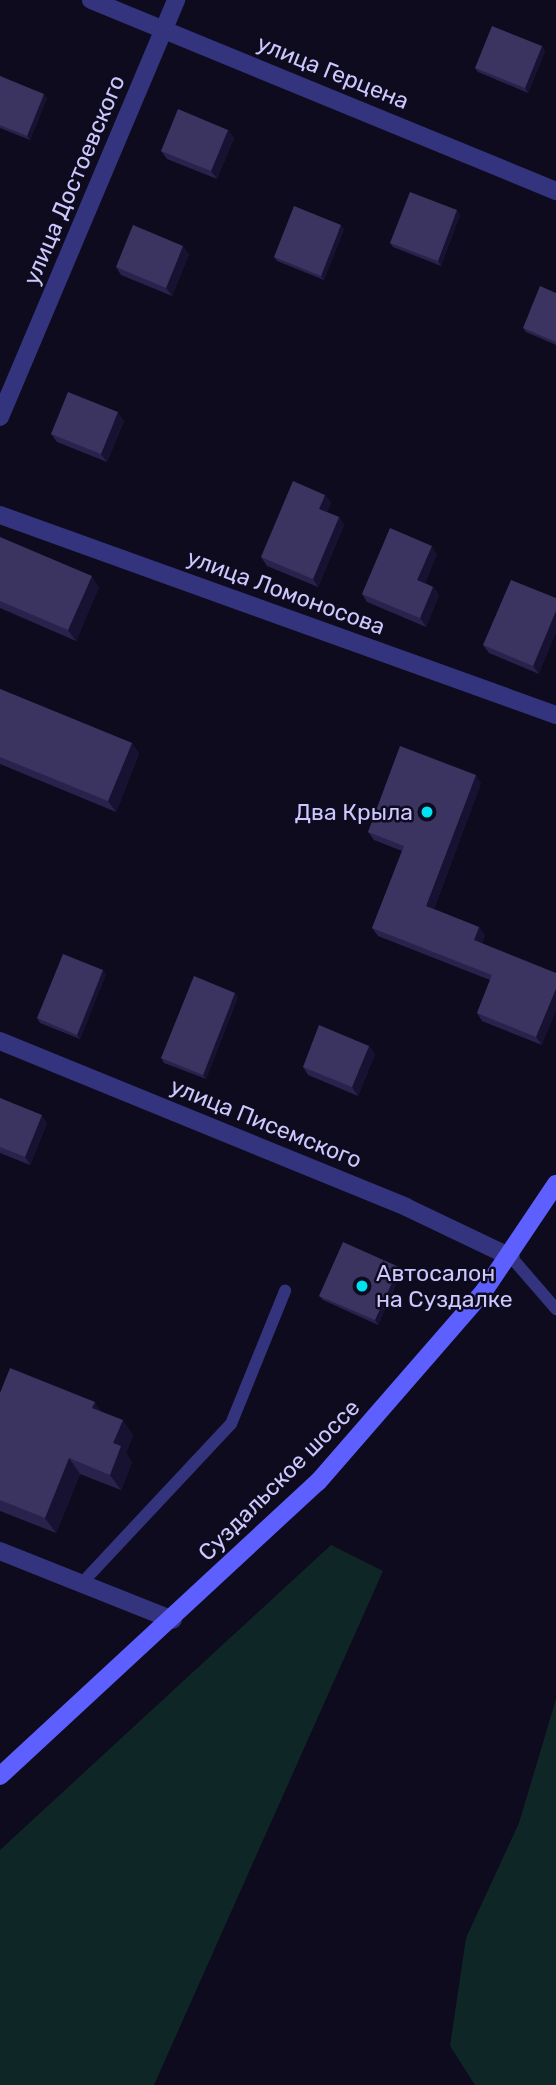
<!DOCTYPE html>
<meta charset="utf-8">
<style>
body{margin:0}
#map{position:relative;width:556px;height:2085px;overflow:hidden;background:#0d0b1d;font-family:Rubik,sans-serif}
div>[style]{position:absolute}
.green>*{inset:0;background:#0e2726}
.service>*{height:12px;margin:-6px;padding:0 6px;transform-origin:6px;border-radius:6px;background:#34347e}
.minor>*{height:18px;margin:-9px;padding:0 9px;transform-origin:9px;border-radius:9px;background:#34347e}
.secondary>*{height:18px;margin:-9px;padding:0 9px;transform-origin:9px;border-radius:9px;background:#5e5fff}
.wall>*{inset:0;background:#29224c}
.shaded-wall>*{inset:0;background:#171231}
.building>*{inset:0;background:#3b3460}
.dots>*{width:19px;height:19px;translate:-50% -50%;box-sizing:border-box;border:4px solid #0d0b1d;border-radius:50%}
span{translate:-50% -50%;white-space:nowrap;text-align:center;line-height:1.15;-webkit-text-stroke:5px #0d0b1d;paint-order:stroke}
.street-label{font-size:23px;color:#ccc7ff}
.poi-label{font-size:23px;color:#ccc7ff}
.right{translate:-100% -50%;text-align:right}
.left{translate:0 -50%;text-align:left}
</style>
<div id="map">
<div class="green">
<div style="clip-path:polygon(331px 1545px,383px 1571px,154px 2085px,0 2085px,0 1850px)"></div>
<div style="clip-path:polygon(556px 1699px,556px 2085px,475px 2085px,450px 2046px,466px 1938px,519px 1823px)"></div>
</div>
<div class="service">
<div style="left:511px;top:1257px;width:69px;rotate:49.1deg"></div>
<div style="left:82px;top:1583px;width:218px;rotate:-46.9deg"></div>
<div style="left:231px;top:1424px;width:144px;rotate:-67.9deg"></div>
</div>
<div class="minor">
<div style="left:91px;top:0;width:503px;rotate:22.33deg"></div>
<div style="left:0;top:417px;width:453px;rotate:-67.1deg"></div>
<div style="left:0;top:515px;width:591px;rotate:19.78deg"></div>
<div style="left:0;top:1041px;width:439px;rotate:22.2deg"></div>
<div style="left:406px;top:1207px;width:116px;rotate:25.5deg"></div>
<div style="left:0;top:1551px;width:186px;rotate:21.7deg"></div>
</div>
<div class="secondary">
<div style="left:0;top:1776px;width:433px;rotate:-42.8deg"></div>
<div style="left:318px;top:1482px;width:253px;rotate:-49deg"></div>
<div style="left:484px;top:1291px;width:129px;rotate:-56.1deg"></div>
</div>
<div class="wall">
<div style="clip-path:polygon(542px 46px,545px 51px,528px 93px,478px 72px,475px 68px)"></div>
<div style="clip-path:polygon(0 76px,47px 98px,30px 140px,0 128px)"></div>
<div style="clip-path:polygon(228px 130px,234px 138px,217px 179px,167px 159px,161px 151px)"></div>
<div style="clip-path:polygon(460px 215px,441px 266px,393px 247px,390px 243px)"></div>
<div style="clip-path:polygon(344px 229px,324px 280px,277px 261px,274px 257px)"></div>
<div style="clip-path:polygon(189px 254px,172px 296px,121px 275px,116px 267px)"></div>
<div style="clip-path:polygon(556px 293px,556px 345px,526px 332px,523px 328px)"></div>
<div style="clip-path:polygon(124px 421px,107px 462px,57px 442px,51px 434px)"></div>
<div style="clip-path:polygon(325px 495px,331px 503px,327px 512px,339px 517px,344px 525px,318px 587px,267px 566px,261px 557px)"></div>
<div style="clip-path:polygon(0 537px,99px 587px,76px 641px,0 608px)"></div>
<div style="clip-path:polygon(437px 554px,425px 583px,433px 587px,439px 595px,426px 627px,367px 602px,362px 594px)"></div>
<div style="clip-path:polygon(556px 598px,539px 674px,489px 653px,483px 645px)"></div>
<div style="clip-path:polygon(0 689px,132px 743px,139px 754px,116px 812px,0 764px)"></div>
<div style="clip-path:polygon(481px 783px,434px 909px,479px 927px,485px 935px,482px 943px,542px 1045px,482px 1021px,477px 1013px,490px 980px,378px 936px,372px 928px,402px 851px,374px 840px,368px 832px)"></div>
<div style="clip-path:polygon(106px 974px,80px 1039px,40px 1023px,37px 1018px)"></div>
<div style="clip-path:polygon(238px 997px,206px 1079px,164px 1063px,161px 1058px)"></div>
<div style="clip-path:polygon(369px 1046px,375px 1054px,358px 1096px,308px 1075px,303px 1067px)"></div>
<div style="clip-path:polygon(0 1098px,47px 1123px,30px 1165px,0 1153px)"></div>
<div style="clip-path:polygon(402px 1271px,378px 1325px,323px 1300px,319px 1296px)"></div>
<div style="clip-path:polygon(0 1393px,101px 1411px,133px 1435px,126px 1453px,132px 1462px,121px 1490px,80px 1474px,56px 1533px,0 1511px)"></div>
</div>
<div class="shaded-wall">
<div style="clip-path:polygon(542px 46px,545px 51px,528px 93px,525px 88px)"></div>
<div style="clip-path:polygon(44px 94px,47px 98px,30px 140px,27px 136px)"></div>
<div style="clip-path:polygon(228px 130px,234px 138px,217px 179px,211px 171px)"></div>
<div style="clip-path:polygon(457px 210px,460px 215px,441px 266px,438px 261px)"></div>
<div style="clip-path:polygon(341px 225px,344px 229px,324px 280px,321px 276px)"></div>
<div style="clip-path:polygon(183px 246px,189px 254px,172px 296px,166px 288px)"></div>
<div style="clip-path:polygon(118px 412px,124px 421px,107px 462px,101px 454px)"></div>
<div style="clip-path:polygon(325px 495px,331px 503px,325px 517px,319px 509px)"></div>
<div style="clip-path:polygon(339px 517px,344px 525px,318px 587px,313px 579px)"></div>
<div style="clip-path:polygon(432px 546px,437px 554px,423px 588px,417px 580px)"></div>
<div style="clip-path:polygon(92px 576px,99px 587px,76px 641px,68px 630px)"></div>
<div style="clip-path:polygon(433px 587px,439px 595px,426px 627px,420px 618px)"></div>
<div style="clip-path:polygon(556px 611px,556px 633px,539px 674px,533px 666px)"></div>
<div style="clip-path:polygon(132px 743px,139px 754px,116px 812px,108px 801px)"></div>
<div style="clip-path:polygon(476px 775px,481px 783px,432px 914px,426px 906px)"></div>
<div style="clip-path:polygon(479px 927px,485px 935px,480px 948px,474px 940px)"></div>
<div style="clip-path:polygon(103px 970px,106px 974px,80px 1039px,77px 1035px)"></div>
<div style="clip-path:polygon(556px 989px,556px 1011px,542px 1045px,536px 1037px)"></div>
<div style="clip-path:polygon(235px 993px,238px 997px,206px 1079px,203px 1075px)"></div>
<div style="clip-path:polygon(369px 1046px,375px 1054px,358px 1096px,352px 1087px)"></div>
<div style="clip-path:polygon(42px 1115px,47px 1123px,30px 1165px,25px 1157px)"></div>
<div style="clip-path:polygon(399px 1267px,402px 1271px,378px 1325px,375px 1320px)"></div>
<div style="clip-path:polygon(95px 1402px,105px 1418px,92px 1408px)"></div>
<div style="clip-path:polygon(123px 1420px,133px 1435px,126px 1453px,132px 1462px,121px 1490px,110px 1475px,113px 1443px)"></div>
<div style="clip-path:polygon(69px 1458px,80px 1474px,56px 1533px,45px 1518px)"></div>
</div>
<div class="building">
<div style="clip-path:polygon(492px 26px,542px 46px,525px 88px,475px 68px)"></div>
<div style="clip-path:polygon(0 76px,44px 94px,27px 136px,0 125px)"></div>
<div style="clip-path:polygon(178px 109px,228px 130px,211px 171px,161px 151px)"></div>
<div style="clip-path:polygon(410px 192px,457px 210px,438px 261px,390px 243px)"></div>
<div style="clip-path:polygon(294px 206px,341px 225px,321px 276px,274px 257px)"></div>
<div style="clip-path:polygon(133px 225px,183px 246px,166px 288px,116px 267px)"></div>
<div style="clip-path:polygon(540px 286px,556px 293px,556px 342px,523px 328px)"></div>
<div style="clip-path:polygon(68px 392px,118px 412px,101px 454px,51px 434px)"></div>
<div style="clip-path:polygon(293px 481px,325px 495px,319px 509px,339px 517px,313px 579px,261px 557px)"></div>
<div style="clip-path:polygon(390px 528px,432px 546px,417px 580px,433px 587px,420px 618px,362px 594px)"></div>
<div style="clip-path:polygon(0 537px,92px 576px,68px 630px,0 601px)"></div>
<div style="clip-path:polygon(511px 580px,556px 598px,556px 611px,533px 666px,483px 645px)"></div>
<div style="clip-path:polygon(0 689px,132px 743px,108px 801px,0 757px)"></div>
<div style="clip-path:polygon(400px 746px,476px 775px,426px 906px,479px 927px,474px 940px,556px 973px,556px 989px,536px 1037px,477px 1013px,492px 975px,372px 928px,404px 846px,368px 832px)"></div>
<div style="clip-path:polygon(63px 954px,103px 970px,77px 1035px,37px 1018px)"></div>
<div style="clip-path:polygon(194px 976px,235px 993px,203px 1075px,161px 1058px)"></div>
<div style="clip-path:polygon(319px 1025px,369px 1046px,352px 1087px,303px 1067px)"></div>
<div style="clip-path:polygon(0 1098px,42px 1115px,25px 1157px,0 1147px)"></div>
<div style="clip-path:polygon(343px 1242px,399px 1267px,375px 1320px,319px 1296px)"></div>
<div style="clip-path:polygon(10px 1368px,95px 1402px,92px 1408px,123px 1420px,113px 1443px,121px 1446px,110px 1475px,69px 1458px,45px 1518px,0 1500px,0 1393px)"></div>
</div>
<div class="dots">
<div style="left:427px;top:812px;background:#00e1f2"></div>
<div style="left:362px;top:1286px;background:#00e1f2"></div>
</div>
<div class="street-label">
<span style="left:333px;top:72px;rotate:22deg">улица Герцена</span>
<span style="left:74px;top:180px;rotate:-67deg">улица Достоевского</span>
<span style="left:286px;top:592px;rotate:20deg">улица Ломоносова</span>
<span style="left:266px;top:1123px;rotate:22deg">улица Писемского</span>
<span style="left:279px;top:1480px;rotate:-45deg">Суздальское шоссе</span>
</div>
<div class="poi-label">
<span class="right" style="left:413px;top:812px">Два Крыла</span>
<span class="left" style="left:376px;top:1286px">Автосалон<br>на Суздалке</span>
</div>
</div>
